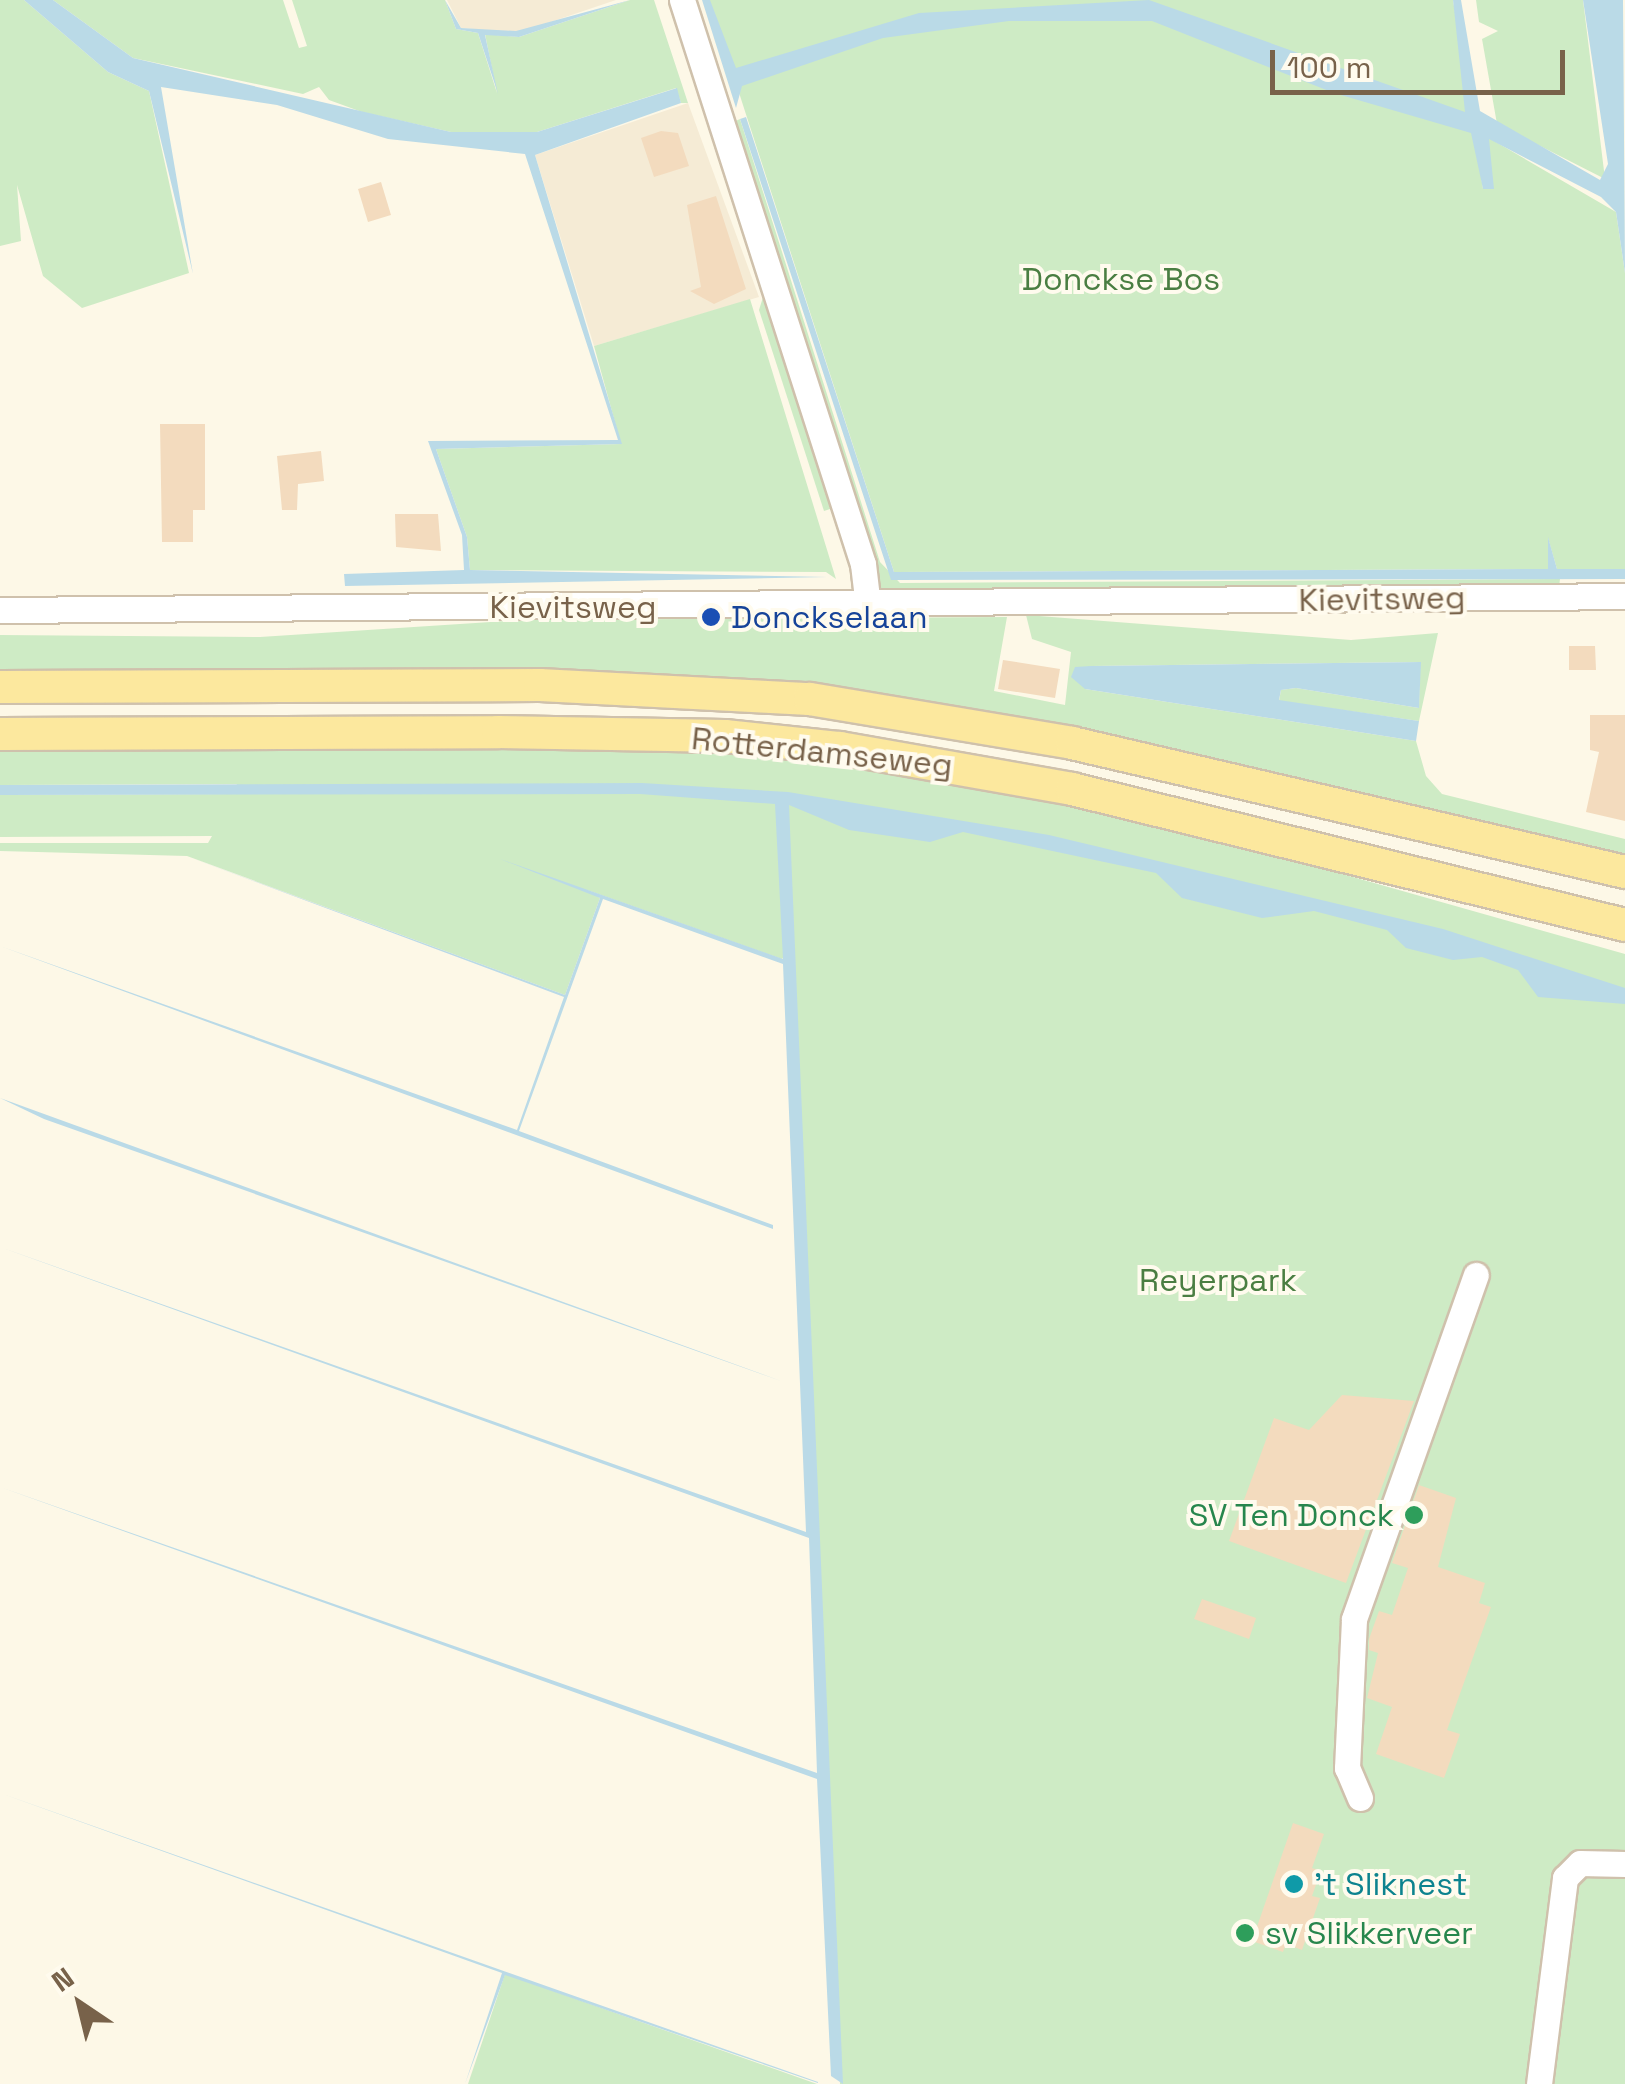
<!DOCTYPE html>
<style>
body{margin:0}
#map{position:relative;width:1625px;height:2084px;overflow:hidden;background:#fdf8e7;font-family:"Space Grotesk",sans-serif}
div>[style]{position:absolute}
.residential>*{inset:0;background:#f5ebd5}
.green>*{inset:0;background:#ceebc5}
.water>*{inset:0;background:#badae7}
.building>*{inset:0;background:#f3dbbe}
.roads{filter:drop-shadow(2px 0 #cfc1ac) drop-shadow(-2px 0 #cfc1ac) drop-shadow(0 2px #cfc1ac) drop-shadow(0 -2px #cfc1ac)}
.minor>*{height:25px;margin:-12.5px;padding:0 12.5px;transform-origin:12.5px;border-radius:12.5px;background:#fff}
.major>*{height:32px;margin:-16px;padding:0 16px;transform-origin:16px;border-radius:16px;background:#fce89e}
.dots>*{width:28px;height:28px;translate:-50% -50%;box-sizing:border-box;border:5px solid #fffbee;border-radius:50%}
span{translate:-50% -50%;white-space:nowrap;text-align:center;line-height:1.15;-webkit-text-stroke:8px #fffbee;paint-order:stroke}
.park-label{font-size:32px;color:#4a7e42}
.street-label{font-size:32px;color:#78624a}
.transit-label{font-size:32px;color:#164399}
.left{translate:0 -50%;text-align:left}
.leisure-label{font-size:32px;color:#27864d}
.right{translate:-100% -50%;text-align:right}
.culture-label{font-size:32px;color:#0d838f}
.north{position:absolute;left:30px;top:1954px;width:100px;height:100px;-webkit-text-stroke:8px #fffbee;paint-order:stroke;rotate:325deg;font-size:28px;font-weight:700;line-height:40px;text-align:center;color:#78624a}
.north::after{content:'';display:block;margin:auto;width:35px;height:45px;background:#78624a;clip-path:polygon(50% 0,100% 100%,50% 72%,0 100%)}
.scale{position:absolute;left:1270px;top:50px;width:295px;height:45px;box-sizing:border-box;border:5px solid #78624a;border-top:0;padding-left:12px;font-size:30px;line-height:35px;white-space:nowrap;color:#78624a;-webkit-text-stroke:8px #fffbee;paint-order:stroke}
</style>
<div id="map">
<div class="residential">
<div style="clip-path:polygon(447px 0,616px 0,518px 33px,461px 28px)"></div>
<div style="clip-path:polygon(688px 103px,759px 297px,594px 346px,535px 155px)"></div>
</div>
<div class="green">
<div style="clip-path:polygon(0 0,24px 0,108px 72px,149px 91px,189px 273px,82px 308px,43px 276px,17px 185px,21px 241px,0 246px)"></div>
<div style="clip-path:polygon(53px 0,283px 0,299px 48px,307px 46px,292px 0,445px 0,456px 29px,478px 33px,497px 93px,485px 34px,519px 37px,630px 0,654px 0,688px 103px,681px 103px,676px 88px,537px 132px,451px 132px,362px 112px,329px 100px,319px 87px,303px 94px,133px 58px)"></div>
<div style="clip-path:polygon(709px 0,1453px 0,1483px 189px,1489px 138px,1616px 212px,1625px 273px,1625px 569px,1557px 569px,1548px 538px,1549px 569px,894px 572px)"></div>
<div style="clip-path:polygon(1476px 0,1583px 0,1605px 179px,1497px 124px,1482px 39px,1498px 31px,1479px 22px)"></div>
<div style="clip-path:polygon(740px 119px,880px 562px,900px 583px,1560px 579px,1559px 587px,880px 593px,729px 124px)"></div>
<div style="clip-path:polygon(764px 294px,836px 507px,824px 511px,759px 310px)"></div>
<div style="clip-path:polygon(750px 299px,836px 579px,826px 572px,470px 570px,467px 537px,436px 449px,621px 444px,594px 346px)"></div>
<div style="clip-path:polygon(1026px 615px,1351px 640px,1438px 633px,1419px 721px,1279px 701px,1281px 690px,1296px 688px,1419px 708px,1420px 662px,1091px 666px,1085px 689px,1416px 741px,1426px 776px,1442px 794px,1625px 839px,1625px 858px,957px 709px,0 685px,0 635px,260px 637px,523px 620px,1007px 617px,994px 691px,1065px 705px,1071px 652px,1032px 639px)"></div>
<div style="clip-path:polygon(0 744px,780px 752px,1131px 814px,1625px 954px,1625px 2084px,840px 2084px,794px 946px,782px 959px,587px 890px,600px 898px,565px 995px,187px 856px,0 851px,0 843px,208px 843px,212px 836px,0 837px,0 795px,232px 794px,237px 784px,0 785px)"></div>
<div style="clip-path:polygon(505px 1974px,817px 2084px,820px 2084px,468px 2084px)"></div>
</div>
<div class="water">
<div style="clip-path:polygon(24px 0,53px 0,133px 58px,451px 132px,537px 132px,677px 88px,681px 103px,535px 155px,622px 444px,436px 449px,467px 537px,470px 570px,828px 577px,345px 586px,344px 574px,464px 570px,462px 535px,428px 441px,618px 440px,525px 154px,388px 139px,277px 105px,161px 87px,193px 274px,149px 91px,108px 72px)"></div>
<div style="clip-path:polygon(445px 0,461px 28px,516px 31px,630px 0,519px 37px,485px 35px,498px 94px,478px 33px,456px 29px)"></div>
<div style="clip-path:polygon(702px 0,710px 0,736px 68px,919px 13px,1149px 0,1465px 112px,1453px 0,1461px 0,1480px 111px,1600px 180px,1608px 164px,1583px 0,1623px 0,1625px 273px,1616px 212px,1601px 197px,1489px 139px,1494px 189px,1483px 189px,1471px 133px,1334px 93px,1152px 21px,1009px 21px,883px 38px,742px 86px,736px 108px)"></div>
<div style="clip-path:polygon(746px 117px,894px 572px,1548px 569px,1548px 537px,1557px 569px,1625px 569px,1625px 579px,891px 580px,740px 119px)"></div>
<div style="clip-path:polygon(1421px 662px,1419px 708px,1296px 688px,1281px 690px,1279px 700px,1419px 721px,1416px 741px,1085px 689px,1071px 677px,1075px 667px,1091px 666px)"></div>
<div style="clip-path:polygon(642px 783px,788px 792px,1049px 835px,1443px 929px,1625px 988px,1625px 1004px,1538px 997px,1518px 970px,1482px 957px,1453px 960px,1406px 948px,1387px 930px,1314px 911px,1262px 918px,1182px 898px,1156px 873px,963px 832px,930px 842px,849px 830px,789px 805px,843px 2084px,831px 2076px,817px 1779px,0 1487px,817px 1773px,809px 1538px,0 1247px,806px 1532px,783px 964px,603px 899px,519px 1131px,773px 1225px,773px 1229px,0 946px,517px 1130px,564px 997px,186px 856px,565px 995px,600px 898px,500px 859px,783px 959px,775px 804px,640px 794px,0 795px,0 785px)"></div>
<div style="clip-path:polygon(0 1098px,781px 1381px,44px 1119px)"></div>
<div style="clip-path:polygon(0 1793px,818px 2082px,818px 2083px,505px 1975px,465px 2084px,502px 1973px)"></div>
</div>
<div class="building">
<div style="clip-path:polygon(661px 131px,678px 133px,689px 166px,654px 177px,641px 138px)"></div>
<div style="clip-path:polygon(381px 182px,391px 215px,368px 222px,358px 189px)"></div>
<div style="clip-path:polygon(716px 196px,746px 289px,714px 304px,690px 291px,701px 287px,687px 205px)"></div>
<div style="clip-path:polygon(160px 424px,205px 424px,205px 510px,193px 510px,193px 542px,162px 542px)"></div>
<div style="clip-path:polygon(321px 451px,324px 481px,298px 484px,297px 510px,282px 510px,277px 456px)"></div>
<div style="clip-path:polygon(395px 514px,438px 514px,441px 551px,396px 547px)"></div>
<div style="clip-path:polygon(1569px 646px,1595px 646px,1596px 670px,1569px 670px)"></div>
<div style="clip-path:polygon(1003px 660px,1060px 669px,1055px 698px,998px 689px)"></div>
<div style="clip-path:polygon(1590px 715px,1625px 715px,1625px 821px,1586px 812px,1599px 752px,1590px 750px)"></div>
<div style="clip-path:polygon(1342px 1395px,1414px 1401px,1346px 1583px,1229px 1541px,1274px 1418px,1309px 1430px)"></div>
<div style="clip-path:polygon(1419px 1485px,1456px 1498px,1438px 1567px,1485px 1583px,1479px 1603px,1491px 1607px,1447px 1730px,1460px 1734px,1444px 1778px,1376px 1754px,1392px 1707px,1367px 1698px,1378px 1653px,1369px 1650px,1369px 1639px,1379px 1611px,1392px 1615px,1408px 1568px,1392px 1563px)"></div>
<div style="clip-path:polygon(1202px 1599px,1256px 1618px,1249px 1639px,1194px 1619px)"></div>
<div style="clip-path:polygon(1293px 1823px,1324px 1834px,1312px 1868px,1321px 1871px,1312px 1896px,1320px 1898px,1302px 1950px,1286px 1944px,1283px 1952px,1252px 1941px)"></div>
</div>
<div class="roads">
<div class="minor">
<div style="left:682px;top:0;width:592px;rotate:72.21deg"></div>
<div style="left:863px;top:564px;width:42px;rotate:83.2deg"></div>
<div style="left:0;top:610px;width:1625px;rotate:-0.49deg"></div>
<div style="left:1360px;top:1798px;width:33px;rotate:-113deg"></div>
<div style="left:1347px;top:1768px;width:149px;rotate:-87.3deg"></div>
<div style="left:1354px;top:1619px;width:365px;rotate:-70.5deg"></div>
<div style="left:1539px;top:2084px;width:208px;rotate:-82.8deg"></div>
<div style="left:1565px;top:1878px;width:21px;rotate:-45deg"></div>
<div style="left:1580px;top:1863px;width:45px;rotate:1.3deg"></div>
</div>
<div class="major">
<div style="left:0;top:687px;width:540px;rotate:-0.21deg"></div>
<div style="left:540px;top:685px;width:270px;rotate:3deg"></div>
<div style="left:810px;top:699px;width:266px;rotate:9.5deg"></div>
<div style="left:1072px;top:743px;width:568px;rotate:13.13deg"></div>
<div style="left:0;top:734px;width:498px;rotate:-0.2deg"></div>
<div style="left:498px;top:732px;width:227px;rotate:1deg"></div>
<div style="left:725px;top:736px;width:116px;rotate:6deg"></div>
<div style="left:840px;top:748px;width:236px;rotate:10deg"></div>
<div style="left:1072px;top:789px;width:569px;rotate:13.82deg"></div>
</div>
</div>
<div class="dots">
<div style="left:711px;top:617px;background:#1a4fb4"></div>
<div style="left:1414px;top:1515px;background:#2e9e5b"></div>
<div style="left:1294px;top:1884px;background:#0f9aa8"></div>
<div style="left:1245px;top:1933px;background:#2e9e5b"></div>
</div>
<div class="park-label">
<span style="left:1121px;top:279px">Donckse Bos</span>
<span style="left:1218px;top:1280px">Reyerpark</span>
</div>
<div class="street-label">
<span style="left:1382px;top:599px;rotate:-1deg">Kievitsweg</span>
<span style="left:573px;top:607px">Kievitsweg</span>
<span style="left:822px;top:752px;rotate:6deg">Rotterdamseweg</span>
</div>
<div class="transit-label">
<span class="left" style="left:731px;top:617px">Donckselaan</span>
</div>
<div class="leisure-label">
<span class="right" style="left:1394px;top:1515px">SV Ten Donck</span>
<span class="left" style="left:1265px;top:1933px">sv Slikkerveer</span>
</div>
<div class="culture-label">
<span class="left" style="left:1314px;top:1884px">'t Sliknest</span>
</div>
<div class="north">N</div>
<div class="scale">100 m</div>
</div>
